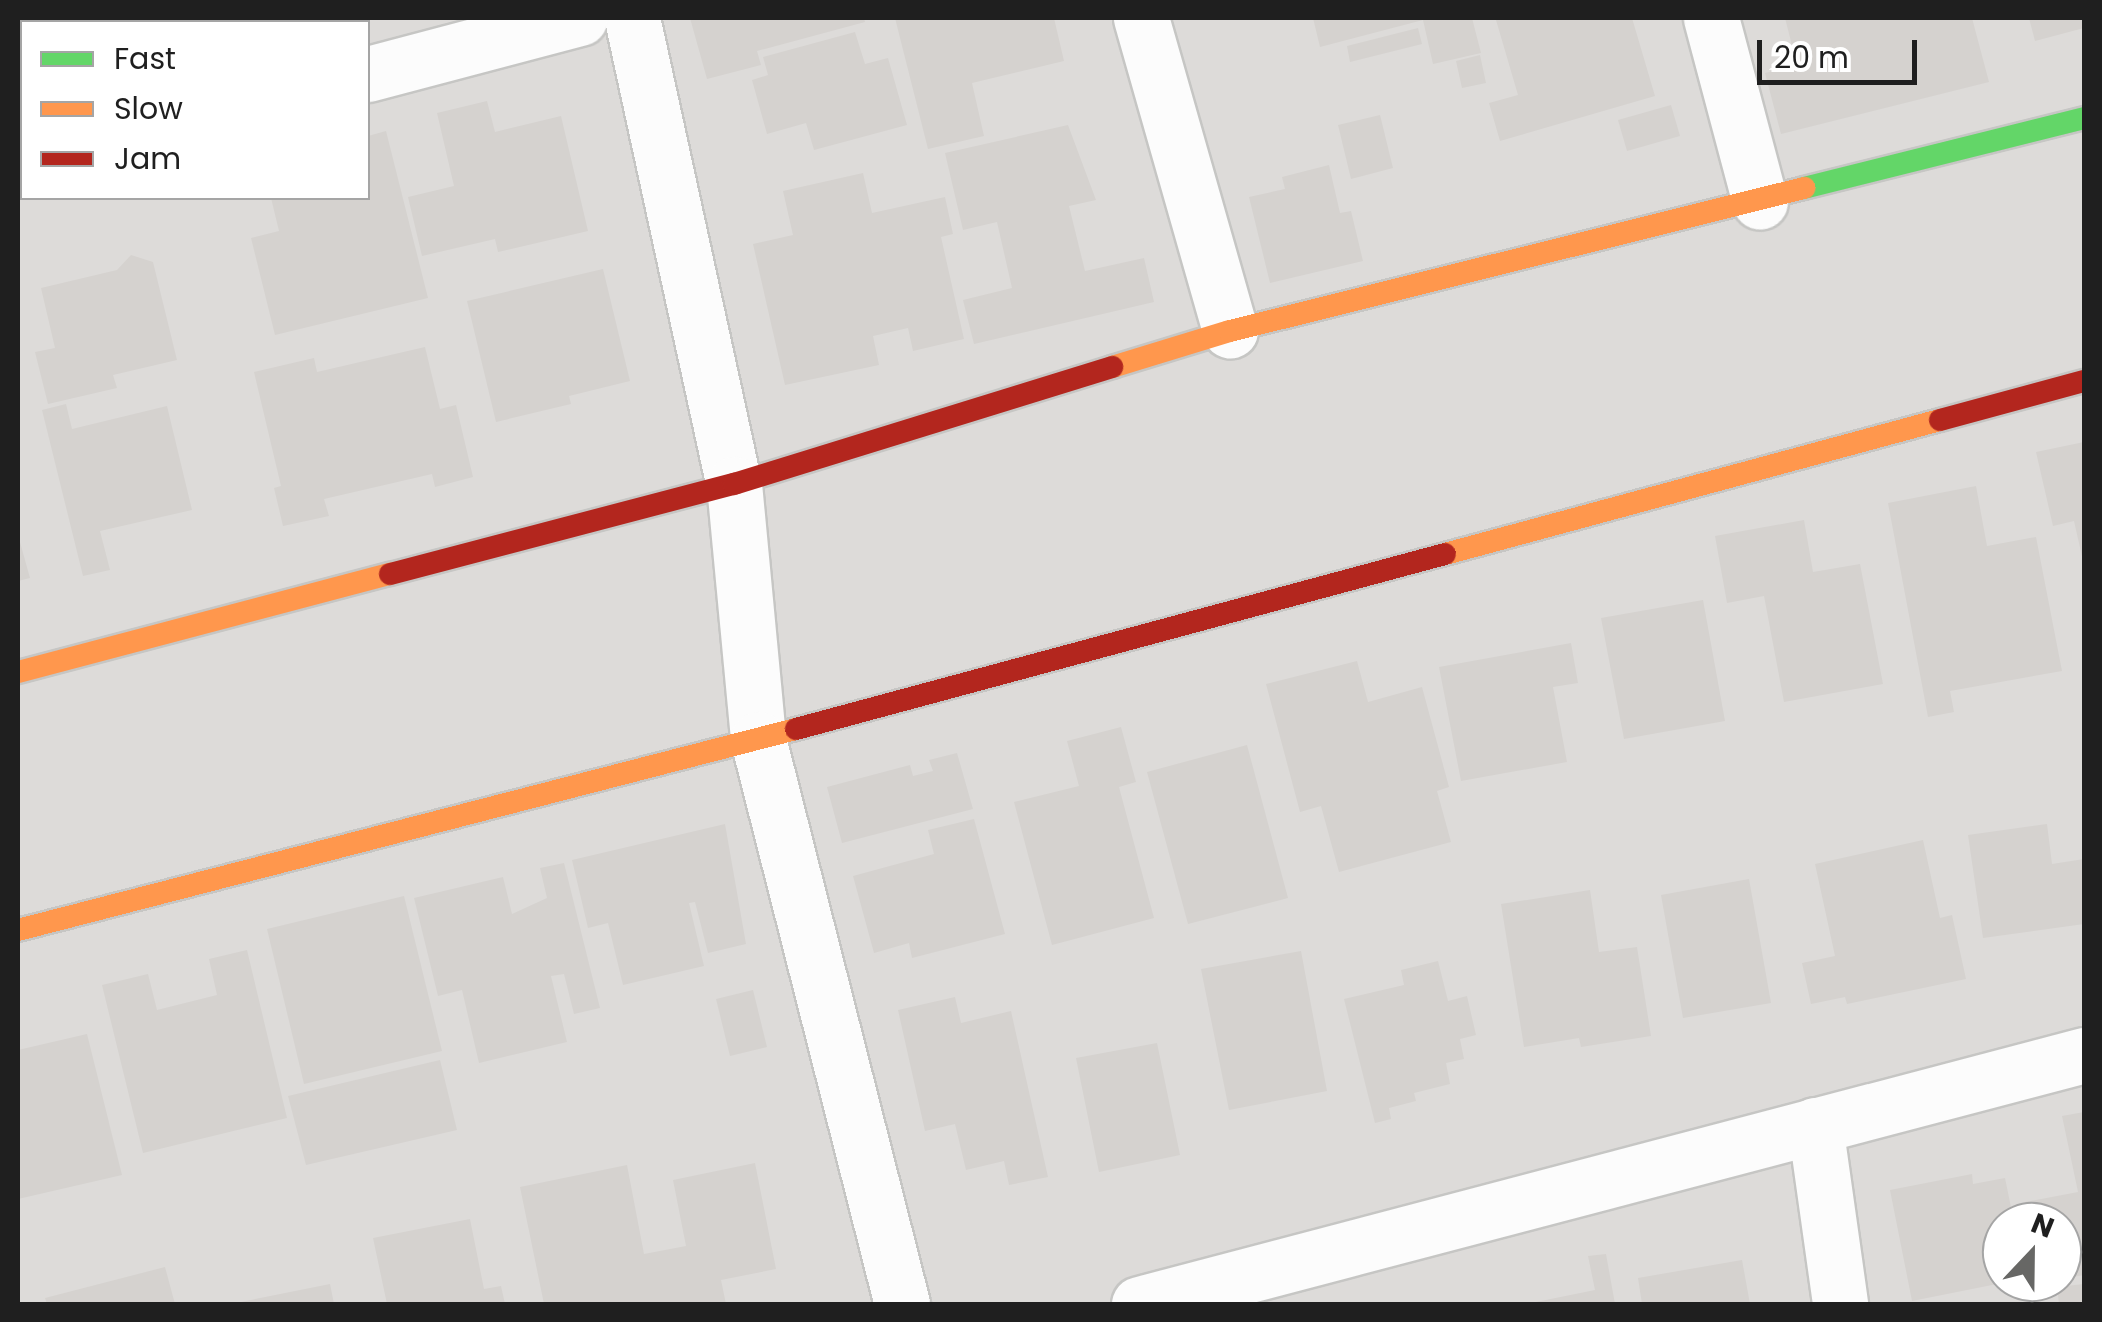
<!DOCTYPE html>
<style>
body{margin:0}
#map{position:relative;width:2102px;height:1322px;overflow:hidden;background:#eeece8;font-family:Poppins,sans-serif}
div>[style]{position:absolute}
.residential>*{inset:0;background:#dddbd9}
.building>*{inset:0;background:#d5d2cf}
.roads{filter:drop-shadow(2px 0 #c6c6c4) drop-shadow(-2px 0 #c6c6c4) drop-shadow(0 2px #c6c6c4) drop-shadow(0 -2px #c6c6c4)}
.street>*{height:55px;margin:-27.5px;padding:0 27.5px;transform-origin:27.5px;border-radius:27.5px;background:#fcfcfc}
.fast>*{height:22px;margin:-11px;padding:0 11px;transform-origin:11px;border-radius:11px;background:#63d668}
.slow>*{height:22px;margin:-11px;padding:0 11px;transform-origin:11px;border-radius:11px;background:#ff974d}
.jam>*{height:22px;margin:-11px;padding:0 11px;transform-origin:11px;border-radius:11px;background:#b3261e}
span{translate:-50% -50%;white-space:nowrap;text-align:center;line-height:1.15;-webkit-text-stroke:10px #fff;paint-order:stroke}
.frame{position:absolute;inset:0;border:20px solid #1f1f1f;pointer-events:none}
.legend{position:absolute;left:20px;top:20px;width:350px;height:180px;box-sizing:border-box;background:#fff;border:2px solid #a5a5a5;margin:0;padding:12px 18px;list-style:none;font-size:30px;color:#1f1f1f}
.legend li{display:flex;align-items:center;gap:20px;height:50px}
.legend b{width:50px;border:2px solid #a5a5a5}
.north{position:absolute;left:1982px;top:1202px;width:100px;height:100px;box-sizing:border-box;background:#fff;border:2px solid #a5a5a5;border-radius:50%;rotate:22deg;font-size:28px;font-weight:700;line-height:40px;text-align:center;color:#1f1f1f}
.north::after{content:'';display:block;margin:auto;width:35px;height:45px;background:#676765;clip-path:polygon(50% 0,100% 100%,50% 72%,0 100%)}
.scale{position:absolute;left:1757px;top:40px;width:160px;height:45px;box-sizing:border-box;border:5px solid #1f1f1f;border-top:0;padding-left:12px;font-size:30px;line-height:35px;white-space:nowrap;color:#1f1f1f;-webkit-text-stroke:8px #fff;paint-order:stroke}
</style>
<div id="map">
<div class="residential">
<div style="clip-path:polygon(evenodd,18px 18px,2084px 18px,2084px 1304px,18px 1304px,18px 18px,22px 22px,368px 22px,368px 198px,22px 198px,22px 22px,18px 18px,2002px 1222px,2062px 1222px,2062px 1282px,2002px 1282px,2002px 1222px)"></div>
</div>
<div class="building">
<div style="clip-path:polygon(690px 18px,864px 18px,865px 22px,757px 51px,761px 65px,707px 79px)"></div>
<div style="clip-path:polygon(895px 18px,1054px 18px,1064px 61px,972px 83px,984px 136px,928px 149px)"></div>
<div style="clip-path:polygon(1313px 18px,1472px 18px,1481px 53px,1433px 64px,1423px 20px,1320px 47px)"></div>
<div style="clip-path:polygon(1506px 18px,1632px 18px,1655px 96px,1500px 141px,1489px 103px,1518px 95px,1496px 20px)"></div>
<div style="clip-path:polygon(1785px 18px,1972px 18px,1989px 82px,1781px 134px,1765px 73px,1797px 65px)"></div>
<div style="clip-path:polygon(2029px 18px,2084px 18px,2084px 28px,2035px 41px)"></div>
<div style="clip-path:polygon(1418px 28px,1422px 44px,1350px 62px,1347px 46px)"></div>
<div style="clip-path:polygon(855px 32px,865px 64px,888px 58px,907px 125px,814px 150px,806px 123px,767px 134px,752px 80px,768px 75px,763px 57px)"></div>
<div style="clip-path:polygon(1480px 55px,1486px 83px,1462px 88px,1456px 61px)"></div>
<div style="clip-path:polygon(487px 101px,495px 132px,561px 116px,588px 231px,498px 252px,495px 239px,422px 256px,408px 197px,454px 186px,437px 113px)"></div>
<div style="clip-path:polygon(1671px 105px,1680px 136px,1627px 151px,1618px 120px)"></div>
<div style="clip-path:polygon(1380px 115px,1393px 168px,1351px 179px,1338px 125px)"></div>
<div style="clip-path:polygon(1068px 125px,1096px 200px,1069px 206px,1085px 271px,1144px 258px,1154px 302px,974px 344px,963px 300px,1012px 288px,997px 222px,963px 230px,945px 153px)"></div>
<div style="clip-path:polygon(386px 131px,428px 298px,275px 335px,251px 238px,279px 231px,271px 198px,368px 198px,368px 136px)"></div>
<div style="clip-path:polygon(1329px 165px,1340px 213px,1351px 211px,1363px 261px,1270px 283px,1249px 197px,1285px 189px,1282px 177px)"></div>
<div style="clip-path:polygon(863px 173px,872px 213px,945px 197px,953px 234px,941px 237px,964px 339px,913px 351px,908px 328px,873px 336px,879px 365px,785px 385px,753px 244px,793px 235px,783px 191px)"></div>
<div style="clip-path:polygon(131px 255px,153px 262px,177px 360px,113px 375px,117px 388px,48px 404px,35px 352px,55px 348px,41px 288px,117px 270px)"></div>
<div style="clip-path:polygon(603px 269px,630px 381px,569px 396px,571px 404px,496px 422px,467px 301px)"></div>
<div style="clip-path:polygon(425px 347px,440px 409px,456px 405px,473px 477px,435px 487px,432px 474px,324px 499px,329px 516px,283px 526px,274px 488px,281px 486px,254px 372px,314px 358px,317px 372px)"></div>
<div style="clip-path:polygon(66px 404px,72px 429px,167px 406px,192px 510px,100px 531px,110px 570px,83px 576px,42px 410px)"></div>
<div style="clip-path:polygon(2084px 442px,2084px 561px,2083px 561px,2074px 521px,2053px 526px,2036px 452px)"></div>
<div style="clip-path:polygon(1976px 486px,1987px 546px,2036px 537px,2062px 671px,1950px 691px,1954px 712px,1928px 717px,1888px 503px)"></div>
<div style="clip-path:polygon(1804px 520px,1813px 572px,1860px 564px,1883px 684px,1784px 702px,1764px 596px,1727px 603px,1715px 536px)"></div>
<div style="clip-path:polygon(18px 535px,30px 578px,18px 581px)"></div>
<div style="clip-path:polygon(1703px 600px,1725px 721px,1624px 739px,1601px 618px)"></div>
<div style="clip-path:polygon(1571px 643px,1578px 683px,1553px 687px,1567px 762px,1461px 781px,1439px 667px)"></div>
<div style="clip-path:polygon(1357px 661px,1368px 702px,1422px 687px,1449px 787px,1437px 791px,1451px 842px,1339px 872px,1321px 806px,1300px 812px,1266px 684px)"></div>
<div style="clip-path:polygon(1121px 727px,1136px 782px,1119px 787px,1154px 918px,1052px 945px,1014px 802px,1079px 786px,1067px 741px)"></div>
<div style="clip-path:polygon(1247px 745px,1288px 898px,1188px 924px,1147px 772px)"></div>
<div style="clip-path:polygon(957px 753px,973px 809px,842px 843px,827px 787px,910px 765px,913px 776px,933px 771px,929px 760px)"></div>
<div style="clip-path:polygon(974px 819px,1005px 934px,912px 958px,909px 943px,874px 953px,853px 876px,934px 854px,928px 830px)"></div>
<div style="clip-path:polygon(725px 824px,746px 944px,708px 953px,695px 902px,689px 903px,704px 966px,623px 985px,608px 923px,588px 928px,572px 860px)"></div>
<div style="clip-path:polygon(2047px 824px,2052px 864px,2084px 859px,2084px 924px,1983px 938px,1968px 835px)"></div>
<div style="clip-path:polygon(1923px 840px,1940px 918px,1952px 915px,1966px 979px,1847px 1004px,1845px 997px,1811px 1004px,1802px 963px,1835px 956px,1815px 864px)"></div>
<div style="clip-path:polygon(564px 863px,600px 1008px,574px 1014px,564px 974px,551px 976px,567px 1042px,479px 1063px,462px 990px,438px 996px,414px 898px,503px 877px,512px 914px,547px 898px,540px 868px)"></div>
<div style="clip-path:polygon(1749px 879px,1771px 1003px,1683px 1018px,1661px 895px)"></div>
<div style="clip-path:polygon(1590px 890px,1599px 952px,1637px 947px,1651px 1036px,1581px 1047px,1579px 1038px,1524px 1047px,1501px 904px)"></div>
<div style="clip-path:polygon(404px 896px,442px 1051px,304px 1084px,267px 929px)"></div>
<div style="clip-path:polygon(247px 950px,287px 1118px,143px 1153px,102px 985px,148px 974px,157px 1010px,217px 995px,209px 959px)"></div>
<div style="clip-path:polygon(1301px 951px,1327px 1091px,1229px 1110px,1201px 969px)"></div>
<div style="clip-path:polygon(1438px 961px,1448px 1001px,1467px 996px,1476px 1035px,1460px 1039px,1464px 1059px,1446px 1063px,1450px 1084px,1414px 1093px,1416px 1101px,1389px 1108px,1391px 1119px,1375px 1123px,1344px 999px,1404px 985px,1401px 970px)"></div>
<div style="clip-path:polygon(753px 990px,767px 1047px,730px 1056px,716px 999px)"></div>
<div style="clip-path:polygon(955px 997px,961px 1023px,1011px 1011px,1048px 1177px,1009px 1185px,1004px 1161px,966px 1170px,955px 1124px,925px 1131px,898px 1010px)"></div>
<div style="clip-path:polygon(87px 1034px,122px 1175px,18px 1199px,18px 1050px)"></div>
<div style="clip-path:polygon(1157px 1043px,1180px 1155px,1099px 1172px,1076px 1058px)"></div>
<div style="clip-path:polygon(440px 1060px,457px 1130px,306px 1165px,288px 1096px)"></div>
<div style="clip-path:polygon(2084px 1112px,2084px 1275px,2062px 1279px,2062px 1222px,2029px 1222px,2025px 1202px,2078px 1192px,2062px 1116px)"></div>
<div style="clip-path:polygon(755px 1163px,776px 1269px,721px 1280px,726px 1304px,544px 1304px,520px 1187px,627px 1165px,644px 1254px,686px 1246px,673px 1180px)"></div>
<div style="clip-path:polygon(1972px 1174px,1973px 1184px,2005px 1178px,2014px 1222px,2002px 1222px,2002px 1283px,1912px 1301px,1890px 1190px)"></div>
<div style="clip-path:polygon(470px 1219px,484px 1289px,501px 1286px,505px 1304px,387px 1304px,373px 1238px)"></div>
<div style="clip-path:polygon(1606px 1254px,1615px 1304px,1526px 1304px,1595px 1290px,1588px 1256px)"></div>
<div style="clip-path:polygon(1742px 1260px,1750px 1304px,1642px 1304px,1638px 1278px)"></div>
<div style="clip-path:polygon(165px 1267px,175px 1304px,47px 1304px,45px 1298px)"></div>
<div style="clip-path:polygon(330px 1284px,334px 1304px,236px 1304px,236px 1303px)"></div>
<div style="clip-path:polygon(2084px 1284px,2084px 1304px,2059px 1304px,2057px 1287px)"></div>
</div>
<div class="roads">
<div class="street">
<div style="left:632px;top:18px;width:477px;rotate:77.7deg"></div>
<div style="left:734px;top:484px;width:256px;rotate:84.6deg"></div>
<div style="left:758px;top:739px;width:583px;rotate:75.7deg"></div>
<div style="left:1141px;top:18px;width:325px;rotate:74.1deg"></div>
<div style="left:1711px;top:18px;width:190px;rotate:75.1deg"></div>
<div style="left:368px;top:74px;width:219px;rotate:-14.8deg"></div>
<div style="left:18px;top:168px;width:4px;rotate:-27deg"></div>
<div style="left:1815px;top:1125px;width:181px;rotate:82deg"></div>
<div style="left:1139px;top:1304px;width:977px;rotate:-14.76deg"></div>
</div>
<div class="fast">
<div style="left:1804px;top:188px;width:289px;rotate:-14deg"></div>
</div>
<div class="slow">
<div style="left:1112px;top:367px;width:123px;rotate:-17deg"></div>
<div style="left:1230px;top:331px;width:592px;rotate:-13.99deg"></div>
<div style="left:1445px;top:554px;width:513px;rotate:-15.15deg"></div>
<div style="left:18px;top:672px;width:385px;rotate:-14.8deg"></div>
<div style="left:18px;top:930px;width:804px;rotate:-14.49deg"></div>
</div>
<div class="jam">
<div style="left:1940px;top:420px;width:149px;rotate:-15.2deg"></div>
<div style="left:390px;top:574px;width:356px;rotate:-14.7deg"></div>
<div style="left:734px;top:484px;width:396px;rotate:-17.2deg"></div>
<div style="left:796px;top:729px;width:672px;rotate:-15.09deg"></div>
</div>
</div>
<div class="frame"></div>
<ul class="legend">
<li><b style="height:12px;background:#63d668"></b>Fast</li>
<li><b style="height:12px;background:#ff974d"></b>Slow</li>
<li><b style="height:12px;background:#b3261e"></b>Jam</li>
</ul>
<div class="north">N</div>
<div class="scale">20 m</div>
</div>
